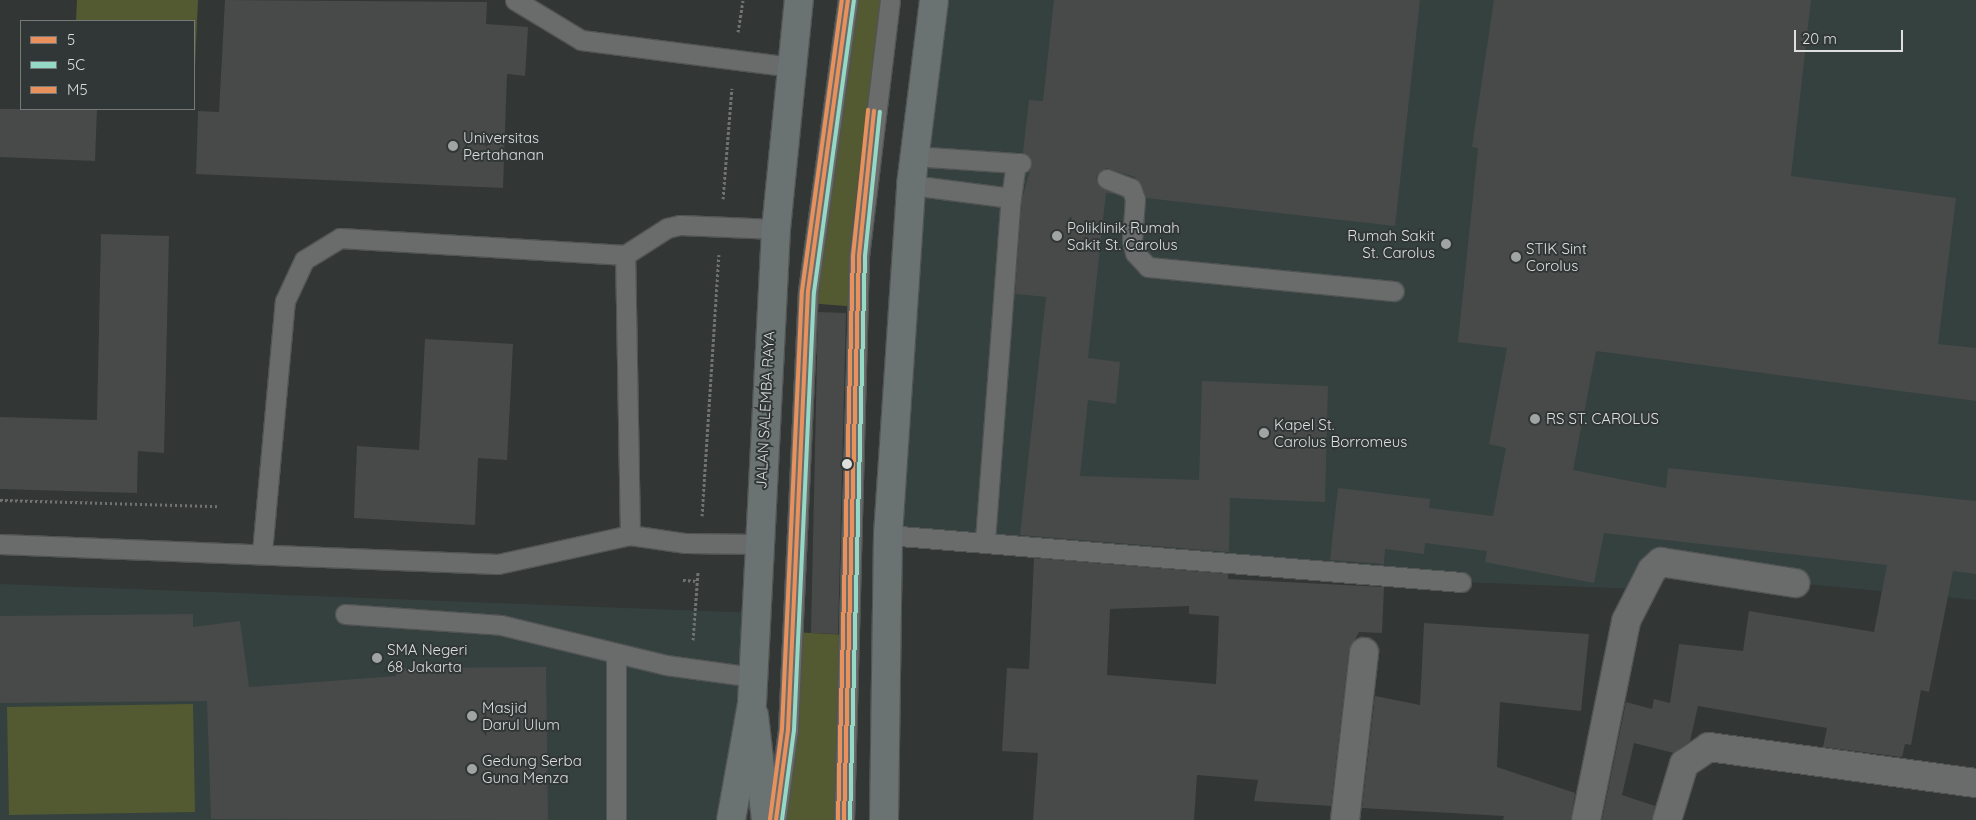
<!DOCTYPE html>
<style>
body{margin:0}
#map{position:relative;width:1976px;height:820px;overflow:hidden;background:#323635;font-family:Quicksand,sans-serif}
div>[style]{position:absolute}
.built>*{inset:0;background:#35413f}
.green>*{inset:0;background:#535a32}
.building>*{inset:0;background:#474a49}
.path>*{height:3px;margin-top:-1.5px;transform-origin:0;background:repeating-linear-gradient(90deg,#717372 0 2.5px,transparent 0 5px)}
.roads{filter:drop-shadow(1px 0 #515453) drop-shadow(-1px 0 #515453) drop-shadow(0 1px #515453) drop-shadow(0 -1px #515453)}
.service>*{height:19px;margin:-9.5px;padding:0 9.5px;transform-origin:9.5px;border-radius:9.5px;background:#696c6b}
.minor>*{height:28px;margin:-14px;padding:0 14px;transform-origin:14px;border-radius:14px;background:#696c6b}
.primary>*{height:28px;margin:-14px;padding:0 14px;transform-origin:14px;border-radius:14px;background:#6a7272}
.bus-1>*{height:4px;margin:-2px;padding:0 2px;transform-origin:2px;border-radius:2px;background:#e8915c}
.bus-2>*{height:4px;margin:-2px;padding:0 2px;transform-origin:2px;border-radius:2px;background:#95d8c6}
.bus-3>*{height:4px;margin:-2px;padding:0 2px;transform-origin:2px;border-radius:2px;background:#e8915c}
.dots>*{width:14px;height:14px;translate:-50% -50%;box-sizing:border-box;border:2px solid #313736;border-radius:50%}
span{translate:-50% -50%;white-space:nowrap;text-align:center;line-height:1.15;-webkit-text-stroke:4px #313736;paint-order:stroke}
.poi-label{font-size:15px;color:#dcdfde}
.left{translate:0 -50%;text-align:left}
.right{translate:-100% -50%;text-align:right}
.street-label{font-size:15px;color:#dcdfde}
.legend{position:absolute;left:20px;top:20px;width:175px;height:90px;box-sizing:border-box;background:#313736;border:1px solid #757a79;margin:0;padding:6px 9px;list-style:none;font-size:15px;color:#dcdfde}
.legend li{display:flex;align-items:center;gap:10px;height:25px}
.legend b{width:25px;border:1px solid #757a79}
.scale{position:absolute;left:1794px;top:30px;width:109px;height:22px;box-sizing:border-box;border:2px solid #dcdfde;border-top:0;padding-left:6px;font-size:15px;line-height:18px;white-space:nowrap;color:#dcdfde;-webkit-text-stroke:4px #313736;paint-order:stroke}
</style>
<div id="map">
<div class="built">
<div style="clip-path:polygon(935px 0,1976px 0,1976px 600px,1795px 583px,1661px 562px,1640px 589px,1461px 582px,895px 531px)"></div>
<div style="clip-path:polygon(0 584px,756px 613px,731px 820px,0 820px)"></div>
</div>
<div class="green">
<div style="clip-path:polygon(77px 0,198px 0,195px 67px,194px 21px,76px 21px)"></div>
<div style="clip-path:polygon(850px 0,890px 0,858px 307px,808px 303px)"></div>
<div style="clip-path:polygon(792px 632px,849px 635px,844px 820px,776px 820px)"></div>
<div style="clip-path:polygon(193px 704px,195px 812px,9px 815px,7px 707px)"></div>
</div>
<div class="building">
<div style="clip-path:polygon(225px 0,487px 2px,486px 24px,528px 27px,525px 76px,507px 74px,503px 188px,196px 174px,198px 111px,219px 112px)"></div>
<div style="clip-path:polygon(1054px 0,1420px 0,1395px 226px,1146px 198px,1135px 177px,1106px 168px,1096px 176px,1099px 186px,1115px 194px,1106px 193px,1088px 358px,1120px 362px,1116px 404px,1088px 400px,1080px 476px,1199px 480px,1202px 381px,1328px 386px,1325px 502px,1230px 498px,1229px 552px,1020px 535px,1046px 297px,1015px 294px,1022px 199px,1032px 163px,1023px 152px,1029px 100px,1043px 101px)"></div>
<div style="clip-path:polygon(1494px 0,1811px 0,1791px 176px,1956px 198px,1938px 344px,1976px 348px,1976px 401px,1596px 351px,1573px 470px,1666px 488px,1668px 468px,1976px 501px,1976px 574px,1953px 571px,1929px 692px,1921px 690px,1911px 745px,1905px 744px,1902px 757px,1823px 747px,1827px 728px,1698px 706px,1690px 741px,1674px 753px,1634px 743px,1622px 795px,1655px 806px,1652px 820px,1602px 820px,1626px 702px,1652px 709px,1654px 699px,1670px 703px,1679px 644px,1743px 651px,1749px 611px,1874px 632px,1887px 565px,1604px 533px,1594px 583px,1485px 562px,1487px 551px,1425px 543px,1424px 554px,1385px 549px,1384px 564px,1330px 560px,1338px 488px,1430px 499px,1429px 508px,1493px 516px,1506px 448px,1489px 444px,1507px 348px,1458px 342px,1478px 148px,1472px 147px)"></div>
<div style="clip-path:polygon(0 109px,97px 109px,95px 161px,0 157px)"></div>
<div style="clip-path:polygon(101px 234px,169px 236px,164px 453px,138px 451px,137px 493px,0 489px,0 417px,97px 420px)"></div>
<div style="clip-path:polygon(818px 312px,846px 313px,838px 634px,811px 633px)"></div>
<div style="clip-path:polygon(425px 339px,513px 344px,507px 460px,478px 458px,475px 525px,354px 518px,357px 446px,419px 450px)"></div>
<div style="clip-path:polygon(evenodd,1034px 558px,1228px 574px,1228px 579px,1384px 587px,1382px 633px,1359px 632px,1349px 650px,1331px 806px,1254px 801px,1258px 780px,1197px 775px,1194px 820px,1033px 820px,1038px 753px,1002px 751px,1007px 668px,1029px 669px,1034px 558px,1189px 606px,1189px 614px,1219px 616px,1216px 684px,1107px 675px,1110px 609px,1189px 606px)"></div>
<div style="clip-path:polygon(193px 614px,193px 627px,240px 621px,249px 687px,396px 676px,396px 668px,546px 667px,548px 820px,211px 819px,207px 701px,0 703px,0 616px)"></div>
<div style="clip-path:polygon(1424px 623px,1589px 634px,1581px 711px,1500px 702px,1497px 767px,1575px 793px,1571px 820px,1503px 820px,1504px 816px,1362px 808px,1375px 696px,1420px 705px)"></div>
</div>
<div class="path">
<div style="left:738px;top:32px;width:32px;rotate:-81deg"></div>
<div style="left:723px;top:199px;width:111px;rotate:-85.4deg"></div>
<div style="left:0;top:500px;width:220px;rotate:1.6deg"></div>
<div style="left:702px;top:516px;width:262px;rotate:-86.3deg"></div>
<div style="left:683px;top:580px;width:14px;rotate:4deg"></div>
<div style="left:693px;top:640px;width:68px;rotate:-85.8deg"></div>
</div>
<div class="roads">
<div class="service">
<div style="left:515px;top:0;width:77px;rotate:31.2deg"></div>
<div style="left:581px;top:40px;width:212px;rotate:7.3deg"></div>
<div style="left:913px;top:156px;width:103px;rotate:3.9deg"></div>
<div style="left:1107px;top:179px;width:26px;rotate:21deg"></div>
<div style="left:1131px;top:188px;width:12px;rotate:70deg"></div>
<div style="left:1135px;top:199px;width:41px;rotate:94.2deg"></div>
<div style="left:1132px;top:240px;width:13px;rotate:77deg"></div>
<div style="left:1135px;top:253px;width:19px;rotate:47deg"></div>
<div style="left:1148px;top:267px;width:247px;rotate:5.6deg"></div>
<div style="left:911px;top:185px;width:101px;rotate:7.4deg"></div>
<div style="left:630px;top:535px;width:56px;rotate:8.3deg"></div>
<div style="left:685px;top:543px;width:72px;rotate:0.8deg"></div>
<div style="left:888px;top:535px;width:575px;rotate:4.69deg"></div>
<div style="left:985px;top:540px;width:343px;rotate:-85.7deg"></div>
<div style="left:1011px;top:198px;width:35px;rotate:-82deg"></div>
<div style="left:1016px;top:163px;width:5px"></div>
<div style="left:0;top:544px;width:498px;rotate:2.3deg"></div>
<div style="left:498px;top:564px;width:135px;rotate:-12.4deg"></div>
<div style="left:630px;top:535px;width:280px;rotate:-91deg"></div>
<div style="left:262px;top:552px;width:252px;rotate:-84.8deg"></div>
<div style="left:285px;top:301px;width:45px;rotate:-65.1deg"></div>
<div style="left:304px;top:260px;width:42px;rotate:-31.4deg"></div>
<div style="left:340px;top:238px;width:286px;rotate:3.4deg"></div>
<div style="left:625px;top:255px;width:50px;rotate:-32.7deg"></div>
<div style="left:667px;top:228px;width:13px;rotate:-13deg"></div>
<div style="left:680px;top:225px;width:96px;rotate:2.4deg"></div>
<div style="left:345px;top:614px;width:156px;rotate:4deg"></div>
<div style="left:501px;top:625px;width:170px;rotate:13.6deg"></div>
<div style="left:666px;top:665px;width:89px;rotate:7.8deg"></div>
<div style="left:616px;top:820px;width:166px;rotate:-90deg"></div>
<div style="left:776px;top:820px;width:91px;rotate:-82.4deg"></div>
<div style="left:788px;top:730px;width:439px;rotate:-87.4deg"></div>
<div style="left:808px;top:291px;width:294px;rotate:-82.2deg"></div>
<div style="left:844px;top:820px;width:564px;rotate:-88.48deg"></div>
<div style="left:859px;top:256px;width:258px;rotate:-83.1deg"></div>
</div>
<div class="minor">
<div style="left:1345px;top:820px;width:169px;rotate:-83.5deg"></div>
<div style="left:1586px;top:820px;width:203px;rotate:-78.6deg"></div>
<div style="left:1626px;top:621px;width:57px;rotate:-63deg"></div>
<div style="left:1652px;top:570px;width:12px;rotate:-42deg"></div>
<div style="left:1661px;top:562px;width:136px;rotate:8.9deg"></div>
<div style="left:1667px;top:820px;width:59px;rotate:-73.1deg"></div>
<div style="left:1684px;top:764px;width:30px;rotate:-34deg"></div>
<div style="left:1709px;top:747px;width:269px;rotate:7.7deg"></div>
</div>
<div class="primary">
<div style="left:754px;top:715px;width:106px;rotate:83.5deg"></div>
<div style="left:731px;top:820px;width:119px;rotate:-79.8deg"></div>
<div style="left:752px;top:703px;width:475px;rotate:-87.1deg"></div>
<div style="left:776px;top:229px;width:230px;rotate:-84.3deg"></div>
<div style="left:884px;top:820px;width:285px;rotate:-89.2deg"></div>
<div style="left:888px;top:535px;width:351px;rotate:-86.2deg"></div>
<div style="left:911px;top:185px;width:186px;rotate:-82.9deg"></div>
</div>
</div>
<div class="bus-1">
<div style="left:776px;top:820px;width:91px;rotate:-82.4deg"></div>
<div style="left:788px;top:730px;width:439px;rotate:-87.4deg"></div>
<div style="left:808px;top:291px;width:294px;rotate:-82.2deg"></div>
<div style="left:844px;top:820px;width:564px;rotate:-88.48deg"></div>
<div style="left:859px;top:256px;width:146px;rotate:-84.1deg"></div>
</div>
<div class="bus-2">
<div style="left:782px;top:820px;width:91px;rotate:-82.4deg"></div>
<div style="left:794px;top:730px;width:438px;rotate:-87.4deg"></div>
<div style="left:814px;top:292px;width:294px;rotate:-82.2deg"></div>
<div style="left:850px;top:820px;width:564px;rotate:-88.48deg"></div>
<div style="left:865px;top:256px;width:145px;rotate:-84.1deg"></div>
</div>
<div class="bus-3">
<div style="left:770px;top:819px;width:91px;rotate:-82.4deg"></div>
<div style="left:782px;top:729px;width:438px;rotate:-87.4deg"></div>
<div style="left:802px;top:291px;width:294px;rotate:-82.2deg"></div>
<div style="left:838px;top:820px;width:564px;rotate:-88.48deg"></div>
<div style="left:853px;top:256px;width:147px;rotate:-84.1deg"></div>
</div>
<div class="dots">
<div style="left:453px;top:146px;background:#a0a4a3"></div>
<div style="left:1057px;top:236px;background:#a0a4a3"></div>
<div style="left:1446px;top:244px;background:#a0a4a3"></div>
<div style="left:1516px;top:257px;background:#a0a4a3"></div>
<div style="left:1535px;top:419px;background:#a0a4a3"></div>
<div style="left:1264px;top:433px;background:#a0a4a3"></div>
<div style="left:847px;top:464px;background:#dcdfde"></div>
<div style="left:377px;top:658px;background:#a0a4a3"></div>
<div style="left:472px;top:716px;background:#a0a4a3"></div>
<div style="left:472px;top:769px;background:#a0a4a3"></div>
</div>
<div class="poi-label">
<span class="left" style="left:463px;top:146px">Universitas<br>Pertahanan</span>
<span class="left" style="left:1067px;top:236px">Poliklinik Rumah<br>Sakit St. Carolus</span>
<span class="right" style="left:1435px;top:244px">Rumah Sakit<br>St. Carolus</span>
<span class="left" style="left:1526px;top:257px">STIK Sint<br>Corolus</span>
<span class="left" style="left:1546px;top:419px">RS ST. CAROLUS</span>
<span class="left" style="left:1274px;top:433px">Kapel St.<br>Carolus Borromeus</span>
<span class="left" style="left:387px;top:658px">SMA Negeri<br>68 Jakarta</span>
<span class="left" style="left:482px;top:716px">Masjid<br>Darul Ulum</span>
<span class="left" style="left:482px;top:769px">Gedung Serba<br>Guna Menza</span>
</div>
<div class="street-label">
<span style="left:765px;top:410px;rotate:-87deg">JALAN SALEMBA RAYA</span>
</div>
<ul class="legend">
<li><b style="height:6px;background:#e8915c"></b>5</li>
<li><b style="height:6px;background:#95d8c6"></b>5C</li>
<li><b style="height:6px;background:#e8915c"></b>M5</li>
</ul>
<div class="scale">20 m</div>
</div>
